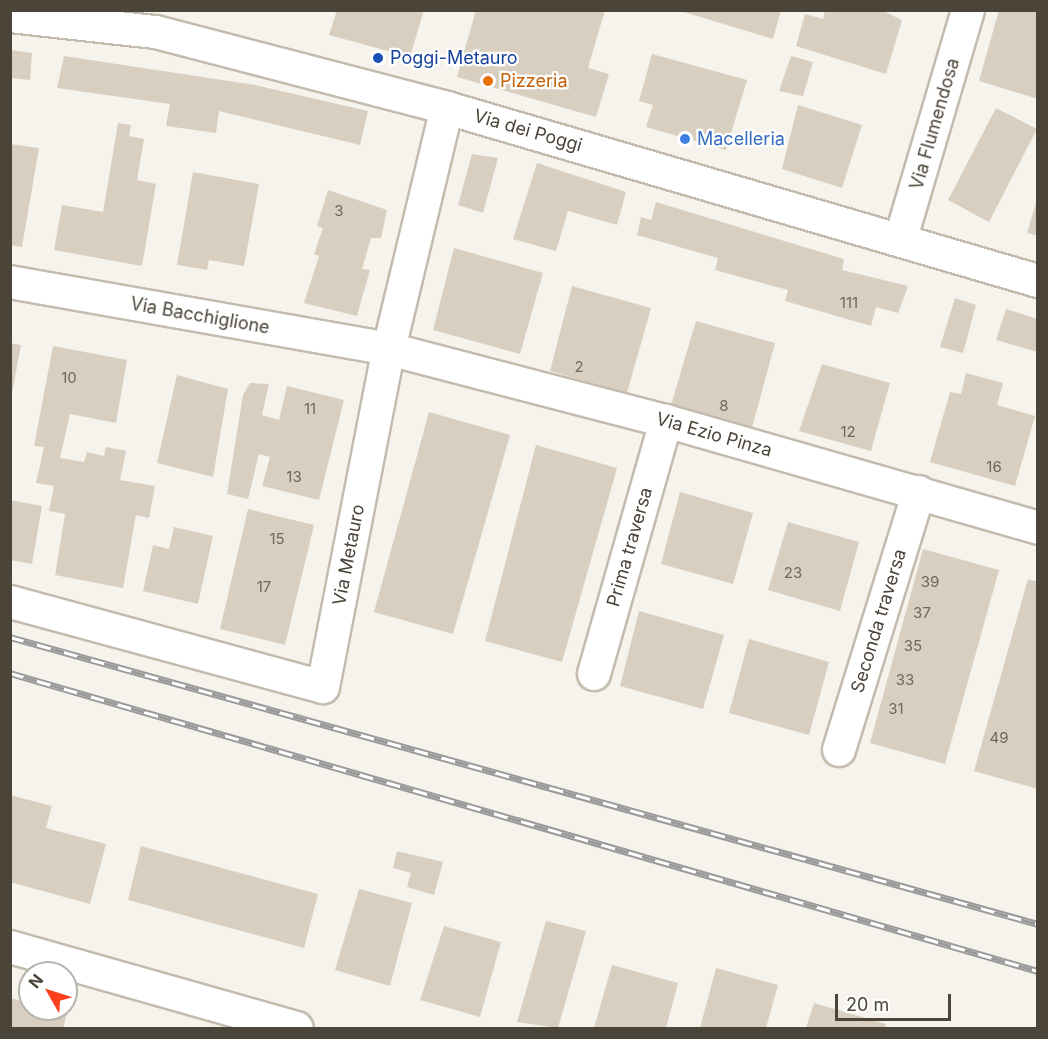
<!DOCTYPE html>
<style>
body{margin:0}
#map{position:relative;width:1048px;height:1039px;overflow:hidden;background:#f6f3ec;font-family:Inter,sans-serif}
div>[style]{position:absolute}
.building>*{inset:0;background:#d8cfc1}
.roads{filter:drop-shadow(2px 0 #c2bbae) drop-shadow(-2px 0 #c2bbae) drop-shadow(0 2px #c2bbae) drop-shadow(0 -2px #c2bbae)}
.street>*{height:32px;margin:-16px;padding:0 16px;transform-origin:16px;border-radius:16px;background:#fff}
.rail>*{height:7px;margin-top:-3.5px;transform-origin:0;background:repeating-linear-gradient(90deg,#fff 0 14px,#9a9a9a 0 28px);box-sizing:border-box;border-block:2px solid #9a9a9a}
.dots>*{width:16px;height:16px;translate:-50% -50%;box-sizing:border-box;border:3px solid #fff;border-radius:50%}
span{translate:-50% -50%;white-space:nowrap;text-align:center;line-height:1.15;-webkit-text-stroke:4.5px #fff;paint-order:stroke}
.number-label{font-size:15px;color:#6e675b}
.number-label span{-webkit-text-stroke-width:0}
.transit-label{font-size:18px;color:#164399}
.left{translate:0 -50%;text-align:left}
.food-label{font-size:18px;color:#c56008}
.street-label{font-size:18px;color:#4b4439}
.shop-label{font-size:18px;color:#366cbe}
.frame{position:absolute;inset:0;border:12px solid #4b4439;pointer-events:none}
.north{position:absolute;left:18px;top:961px;width:60px;height:60px;box-sizing:border-box;background:#fff;border:2px solid #b7b4b0;border-radius:50%;rotate:309deg;font-size:16px;font-weight:700;line-height:24px;text-align:center;color:#4b4439}
.north::after{content:'';display:block;margin:auto;width:21px;height:27px;background:#fc3f1d;clip-path:polygon(50% 0,100% 100%,50% 72%,0 100%)}
.scale{position:absolute;left:835px;top:994px;width:116px;height:27px;box-sizing:border-box;border:3px solid #4b4439;border-top:0;padding-left:8px;font-size:18px;line-height:21px;white-space:nowrap;color:#4b4439;-webkit-text-stroke:4px #fff;paint-order:stroke}
</style>
<div id="map">
<div class="building">
<div style="clip-path:polygon(337px 10px,424px 10px,410px 57px,329px 35px)"></div>
<div style="clip-path:polygon(476px 10px,605px 10px,588px 68px,609px 74px,596px 117px,457px 77px)"></div>
<div style="clip-path:polygon(677px 10px,781px 10px,773px 39px)"></div>
<div style="clip-path:polygon(825px 10px,881px 10px,902px 20px,886px 74px,796px 46px,805px 14px,823px 19px)"></div>
<div style="clip-path:polygon(999px 10px,1038px 10px,1038px 99px,979px 81px)"></div>
<div style="clip-path:polygon(10px 50px,32px 53px,30px 80px,10px 78px)"></div>
<div style="clip-path:polygon(652px 54px,747px 80px,726px 150px,646px 127px,653px 105px,639px 101px)"></div>
<div style="clip-path:polygon(64px 56px,255px 85px,368px 111px,360px 145px,219px 111px,216px 133px,166px 126px,170px 104px,57px 88px)"></div>
<div style="clip-path:polygon(791px 56px,813px 62px,803px 96px,779px 91px)"></div>
<div style="clip-path:polygon(798px 105px,862px 125px,842px 188px,782px 169px)"></div>
<div style="clip-path:polygon(996px 108px,1037px 129px,989px 222px,948px 200px)"></div>
<div style="clip-path:polygon(118px 123px,131px 125px,129px 136px,144px 139px,137px 180px,156px 184px,142px 266px,54px 250px,62px 205px,103px 212px)"></div>
<div style="clip-path:polygon(10px 144px,39px 148px,22px 247px,10px 245px)"></div>
<div style="clip-path:polygon(472px 154px,498px 158px,483px 213px,458px 205px)"></div>
<div style="clip-path:polygon(537px 163px,626px 192px,617px 225px,568px 211px,556px 251px,513px 239px)"></div>
<div style="clip-path:polygon(193px 172px,259px 184px,244px 266px,209px 260px,207px 270px,177px 265px)"></div>
<div style="clip-path:polygon(328px 190px,387px 210px,381px 238px,371px 238px,362px 269px,370px 270px,357px 316px,304px 303px,319px 256px,314px 254px,323px 228px,317px 226px)"></div>
<div style="clip-path:polygon(1037px 199px,1038px 199px,1038px 236px,1027px 233px)"></div>
<div style="clip-path:polygon(656px 202px,844px 259px,842px 270px,908px 286px,898px 313px,876px 307px,871px 326px,785px 301px,788px 290px,715px 270px,718px 258px,637px 235px,641px 217px,651px 220px)"></div>
<div style="clip-path:polygon(454px 248px,543px 273px,520px 354px,433px 330px)"></div>
<div style="clip-path:polygon(572px 286px,651px 308px,627px 393px,550px 371px)"></div>
<div style="clip-path:polygon(955px 298px,976px 305px,963px 353px,940px 347px)"></div>
<div style="clip-path:polygon(1006px 309px,1038px 319px,1038px 352px,996px 340px)"></div>
<div style="clip-path:polygon(696px 321px,775px 343px,752px 428px,671px 405px)"></div>
<div style="clip-path:polygon(10px 343px,21px 345px,12px 393px,10px 393px)"></div>
<div style="clip-path:polygon(53px 346px,127px 360px,116px 423px,70px 414px,60px 458px,84px 462px,87px 452px,104px 456px,106px 447px,126px 451px,120px 480px,155px 486px,149px 518px,136px 515px,123px 588px,55px 575px,65px 514px,49px 511px,54px 486px,36px 483px,44px 447px,34px 446px)"></div>
<div style="clip-path:polygon(822px 364px,890px 383px,871px 451px,799px 431px)"></div>
<div style="clip-path:polygon(966px 373px,1003px 383px,997px 405px,1035px 416px,1015px 486px,930px 462px,950px 392px,961px 394px)"></div>
<div style="clip-path:polygon(177px 375px,228px 389px,213px 477px,157px 463px)"></div>
<div style="clip-path:polygon(250px 383px,269px 384px,262px 415px,279px 420px,287px 386px,344px 400px,319px 500px,262px 486px,270px 457px,259px 454px,248px 499px,227px 494px,243px 395px)"></div>
<div style="clip-path:polygon(429px 412px,510px 435px,453px 634px,374px 612px)"></div>
<div style="clip-path:polygon(536px 445px,617px 468px,562px 662px,485px 641px)"></div>
<div style="clip-path:polygon(680px 492px,753px 513px,733px 584px,661px 564px)"></div>
<div style="clip-path:polygon(10px 500px,42px 506px,32px 564px,10px 560px)"></div>
<div style="clip-path:polygon(248px 509px,314px 525px,285px 645px,220px 629px)"></div>
<div style="clip-path:polygon(788px 522px,859px 542px,840px 611px,768px 590px)"></div>
<div style="clip-path:polygon(174px 527px,213px 536px,198px 604px,143px 591px,153px 545px,169px 549px)"></div>
<div style="clip-path:polygon(923px 549px,999px 570px,945px 764px,870px 743px)"></div>
<div style="clip-path:polygon(1028px 579px,1038px 582px,1038px 789px,974px 771px)"></div>
<div style="clip-path:polygon(639px 611px,724px 635px,703px 709px,620px 686px)"></div>
<div style="clip-path:polygon(749px 639px,829px 662px,809px 735px,729px 713px)"></div>
<div style="clip-path:polygon(10px 795px,52px 806px,46px 828px,106px 844px,90px 904px,10px 882px)"></div>
<div style="clip-path:polygon(141px 846px,318px 894px,304px 948px,128px 900px)"></div>
<div style="clip-path:polygon(397px 851px,443px 862px,434px 895px,407px 887px,411px 873px,393px 868px)"></div>
<div style="clip-path:polygon(359px 889px,412px 903px,390px 986px,335px 970px)"></div>
<div style="clip-path:polygon(546px 921px,586px 931px,558px 1028px,517px 1022px)"></div>
<div style="clip-path:polygon(444px 926px,501px 942px,480px 1017px,420px 1000px)"></div>
<div style="clip-path:polygon(612px 965px,678px 983px,666px 1028px,594px 1028px)"></div>
<div style="clip-path:polygon(716px 968px,778px 985px,766px 1028px,700px 1028px)"></div>
<div style="clip-path:polygon(10px 998px,30px 1003px,30px 1009px,67px 1013px,63px 1028px,10px 1028px)"></div>
<div style="clip-path:polygon(814px 1003px,886px 1024px,885px 1028px,806px 1028px)"></div>
</div>
<div class="roads">
<div class="street">
<div style="left:10px;top:16px;width:147px;rotate:6.3deg"></div>
<div style="left:156px;top:32px;width:301px;rotate:14.6deg"></div>
<div style="left:447px;top:108px;width:616px;rotate:16.32deg"></div>
<div style="left:901px;top:238px;width:238px;rotate:-73.6deg"></div>
<div style="left:10px;top:282px;width:385px;rotate:10deg"></div>
<div style="left:389px;top:349px;width:286px;rotate:14.6deg"></div>
<div style="left:666px;top:421px;width:387px;rotate:16deg"></div>
<div style="left:10px;top:602px;width:324px;rotate:15.2deg"></div>
<div style="left:323px;top:687px;width:344px;rotate:-79deg"></div>
<div style="left:389px;top:349px;width:248px;rotate:-76.5deg"></div>
<div style="left:594px;top:674px;width:263px;rotate:-74.1deg"></div>
<div style="left:839px;top:750px;width:270px;rotate:-72.8deg"></div>
<div style="left:10px;top:947px;width:298px;rotate:15.8deg"></div>
</div>
</div>
<div class="rail">
<div style="left:10px;top:637px;width:1067px;rotate:15.6deg"></div>
<div style="left:10px;top:673px;width:1070px;rotate:16.17deg"></div>
</div>
<div class="dots">
<div style="left:378px;top:58px;background:#1a4fb4"></div>
<div style="left:488px;top:81px;background:#e8710a"></div>
<div style="left:685px;top:139px;background:#3f7fe0"></div>
</div>
<div class="number-label">
<span style="left:339px;top:211px">3</span>
<span style="left:849px;top:303px">111</span>
<span style="left:579px;top:367px">2</span>
<span style="left:69px;top:378px">10</span>
<span style="left:724px;top:406px">8</span>
<span style="left:310px;top:409px">11</span>
<span style="left:848px;top:432px">12</span>
<span style="left:994px;top:467px">16</span>
<span style="left:294px;top:477px">13</span>
<span style="left:277px;top:539px">15</span>
<span style="left:793px;top:573px">23</span>
<span style="left:930px;top:582px">39</span>
<span style="left:264px;top:587px">17</span>
<span style="left:922px;top:613px">37</span>
<span style="left:913px;top:646px">35</span>
<span style="left:905px;top:680px">33</span>
<span style="left:896px;top:709px">31</span>
<span style="left:999px;top:738px">49</span>
</div>
<div class="transit-label">
<span class="left" style="left:390px;top:58px">Poggi-Metauro</span>
</div>
<div class="food-label">
<span class="left" style="left:500px;top:81px">Pizzeria</span>
</div>
<div class="street-label">
<span style="left:935px;top:124px;rotate:-74deg">Via Flumendosa</span>
<span style="left:528px;top:131px;rotate:16deg">Via dei Poggi</span>
<span style="left:200px;top:316px;rotate:10deg">Via Bacchiglione</span>
<span style="left:714px;top:435px;rotate:16deg">Via Ezio Pinza</span>
<span style="left:630px;top:547px;rotate:-74deg">Prima traversa</span>
<span style="left:349px;top:555px;rotate:-79deg">Via Metauro</span>
<span style="left:879px;top:621px;rotate:-73deg">Seconda traversa</span>
</div>
<div class="shop-label">
<span class="left" style="left:697px;top:139px">Macelleria</span>
</div>
<div class="frame"></div>
<div class="north">N</div>
<div class="scale">20 m</div>
</div>
